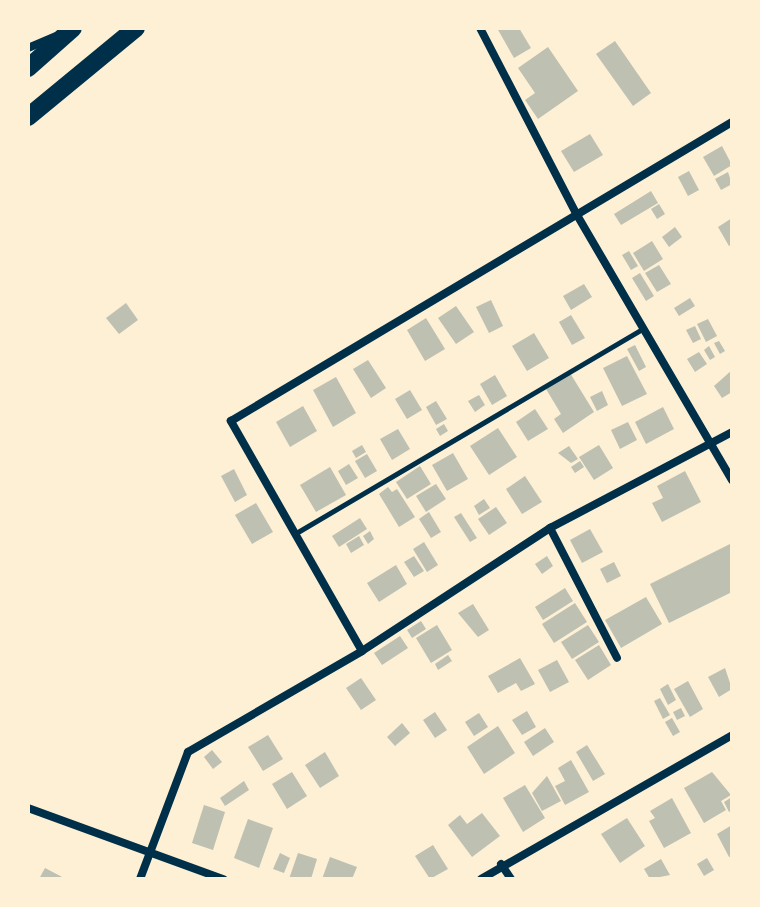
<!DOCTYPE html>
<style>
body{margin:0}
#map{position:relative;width:760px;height:907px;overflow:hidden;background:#fdf0d5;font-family:"Golos Text",sans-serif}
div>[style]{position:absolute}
.building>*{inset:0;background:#bec0b2}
.service>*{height:5px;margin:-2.5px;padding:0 2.5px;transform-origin:2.5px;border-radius:2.5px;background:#003049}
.minor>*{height:8px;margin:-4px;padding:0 4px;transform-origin:4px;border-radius:4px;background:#003049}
.trunk>*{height:18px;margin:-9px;padding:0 9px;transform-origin:9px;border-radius:9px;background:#003049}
span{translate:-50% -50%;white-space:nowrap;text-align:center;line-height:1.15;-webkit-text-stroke:6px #fdf0d5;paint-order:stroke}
.frame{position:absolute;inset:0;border:30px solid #fdf0d5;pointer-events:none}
</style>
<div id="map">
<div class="building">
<div style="clip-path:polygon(497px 28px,519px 28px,531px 48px,514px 58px)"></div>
<div style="clip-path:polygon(615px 41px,651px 93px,633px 106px,596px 54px)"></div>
<div style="clip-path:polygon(548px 47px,578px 91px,538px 119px,525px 100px,535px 93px,518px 68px)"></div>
<div style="clip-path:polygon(590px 134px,603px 155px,574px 172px,561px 151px)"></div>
<div style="clip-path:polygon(722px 146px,732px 165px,714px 176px,703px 157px)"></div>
<div style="clip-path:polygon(689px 171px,699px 190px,688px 196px,678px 177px)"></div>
<div style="clip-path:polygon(728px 172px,732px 184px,721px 190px,715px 179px)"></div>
<div style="clip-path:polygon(651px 191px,658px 203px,621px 225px,614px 214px)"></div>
<div style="clip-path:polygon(659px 204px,665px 214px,657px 219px,651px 209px)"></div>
<div style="clip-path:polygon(732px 218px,732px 244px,729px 246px,718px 227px)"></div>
<div style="clip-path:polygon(675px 227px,682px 237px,669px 247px,662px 237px)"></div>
<div style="clip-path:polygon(652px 241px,663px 259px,644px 271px,633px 253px)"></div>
<div style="clip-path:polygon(629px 251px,638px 266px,631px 270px,622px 255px)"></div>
<div style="clip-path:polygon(659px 265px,671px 284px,657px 292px,645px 273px)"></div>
<div style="clip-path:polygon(640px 273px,654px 296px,646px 301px,632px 278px)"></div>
<div style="clip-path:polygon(584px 284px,592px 297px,571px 310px,563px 296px)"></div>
<div style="clip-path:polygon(690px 298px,695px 306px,679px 316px,674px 308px)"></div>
<div style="clip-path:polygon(491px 300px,503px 326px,489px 333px,476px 307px)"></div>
<div style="clip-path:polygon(126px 303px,138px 320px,119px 334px,106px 318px)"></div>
<div style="clip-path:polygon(456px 306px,474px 332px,456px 344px,438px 318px)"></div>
<div style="clip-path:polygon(571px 315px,585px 338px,572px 345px,559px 322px)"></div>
<div style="clip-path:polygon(426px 318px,445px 349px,425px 361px,407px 330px)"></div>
<div style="clip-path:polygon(708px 319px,717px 336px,706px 342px,697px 324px)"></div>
<div style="clip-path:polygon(695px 326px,701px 339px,693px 343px,686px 330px)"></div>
<div style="clip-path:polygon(534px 333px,549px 358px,527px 371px,512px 346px)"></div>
<div style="clip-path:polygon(719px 341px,725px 351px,720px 354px,714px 343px)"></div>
<div style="clip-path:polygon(635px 345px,646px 367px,639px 371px,627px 349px)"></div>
<div style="clip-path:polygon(709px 346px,715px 357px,710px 360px,704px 350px)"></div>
<div style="clip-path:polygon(699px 352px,707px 364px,695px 372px,687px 359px)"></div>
<div style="clip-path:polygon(627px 356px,647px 394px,622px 406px,603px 368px)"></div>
<div style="clip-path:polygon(368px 360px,386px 388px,371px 398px,353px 369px)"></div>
<div style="clip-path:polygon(732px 370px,732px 392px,722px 398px,714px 386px)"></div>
<div style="clip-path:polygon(570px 373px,594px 412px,563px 433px,554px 419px,561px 414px,546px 389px)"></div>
<div style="clip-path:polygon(495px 375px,507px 396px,492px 405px,480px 384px)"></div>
<div style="clip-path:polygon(336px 377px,356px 413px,333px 427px,313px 390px)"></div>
<div style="clip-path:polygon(410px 390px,422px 410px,407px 419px,395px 399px)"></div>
<div style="clip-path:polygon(602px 391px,608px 405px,597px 411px,590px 397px)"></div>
<div style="clip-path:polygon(479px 395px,485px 405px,475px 412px,468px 401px)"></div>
<div style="clip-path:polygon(436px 401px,447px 419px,436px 425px,426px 407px)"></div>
<div style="clip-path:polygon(303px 406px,317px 431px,290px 447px,276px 422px)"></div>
<div style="clip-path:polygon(663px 407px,674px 429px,646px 444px,635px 422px)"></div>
<div style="clip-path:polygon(535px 409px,548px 429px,528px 441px,516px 422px)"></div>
<div style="clip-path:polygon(628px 422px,637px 440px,620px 449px,611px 430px)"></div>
<div style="clip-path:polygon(444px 424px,448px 431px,440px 436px,436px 429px)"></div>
<div style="clip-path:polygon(498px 428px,517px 457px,489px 475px,470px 446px)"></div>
<div style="clip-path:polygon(398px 429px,410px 449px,392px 460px,380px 439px)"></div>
<div style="clip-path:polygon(362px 445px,366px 452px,356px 458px,352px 451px)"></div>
<div style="clip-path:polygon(599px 445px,613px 468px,594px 480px,579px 457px)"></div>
<div style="clip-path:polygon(569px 446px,578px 459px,571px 463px,558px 453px)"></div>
<div style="clip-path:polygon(453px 453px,468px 479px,447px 491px,432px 465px)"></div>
<div style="clip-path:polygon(367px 454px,377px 471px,365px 478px,355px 461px)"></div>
<div style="clip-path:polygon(580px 461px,584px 467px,575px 473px,571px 467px)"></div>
<div style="clip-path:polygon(349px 464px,358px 478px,346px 485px,338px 471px)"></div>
<div style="clip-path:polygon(420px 466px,431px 484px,407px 499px,396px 482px)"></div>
<div style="clip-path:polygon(330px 467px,346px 495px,316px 512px,300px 485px)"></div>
<div style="clip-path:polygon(234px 469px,247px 495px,235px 502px,221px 476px)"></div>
<div style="clip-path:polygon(685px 471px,701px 502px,662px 522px,652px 503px,663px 498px,657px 486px)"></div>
<div style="clip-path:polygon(525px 476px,542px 502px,522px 514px,506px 489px)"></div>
<div style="clip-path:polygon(436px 484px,446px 499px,426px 512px,416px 496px)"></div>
<div style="clip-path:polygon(388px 487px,392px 492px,397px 489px,415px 517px,399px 527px,379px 494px)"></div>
<div style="clip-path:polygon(484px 499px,490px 508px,479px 515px,474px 506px)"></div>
<div style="clip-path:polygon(256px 503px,273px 532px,252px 544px,235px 515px)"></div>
<div style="clip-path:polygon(496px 507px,507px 523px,489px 535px,478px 519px)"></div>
<div style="clip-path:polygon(429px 512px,441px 532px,431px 538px,419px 519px)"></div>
<div style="clip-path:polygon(461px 513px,477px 538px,470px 542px,454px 517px)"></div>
<div style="clip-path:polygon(360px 518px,367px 529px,339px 547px,332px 536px)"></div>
<div style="clip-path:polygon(590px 529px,603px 552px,582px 563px,570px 540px)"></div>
<div style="clip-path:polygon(370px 531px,374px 539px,368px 544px,363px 536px)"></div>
<div style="clip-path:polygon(359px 536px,364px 545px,351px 553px,346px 544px)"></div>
<div style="clip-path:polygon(424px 542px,438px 565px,427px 572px,413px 549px)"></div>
<div style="clip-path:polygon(732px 543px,732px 592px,669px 623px,650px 584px)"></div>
<div style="clip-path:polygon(414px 556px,424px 571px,414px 577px,404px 562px)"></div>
<div style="clip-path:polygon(547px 556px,553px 566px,542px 574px,535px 564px)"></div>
<div style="clip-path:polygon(614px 562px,621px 576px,607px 583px,600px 569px)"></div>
<div style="clip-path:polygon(396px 565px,407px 584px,379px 602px,367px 583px)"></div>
<div style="clip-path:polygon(565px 588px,573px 601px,543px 620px,535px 607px)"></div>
<div style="clip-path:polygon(646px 597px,662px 624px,621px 648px,605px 620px)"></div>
<div style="clip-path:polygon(575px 603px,587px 622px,554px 643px,542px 624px)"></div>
<div style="clip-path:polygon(473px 604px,489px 630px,478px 637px,458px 613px)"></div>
<div style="clip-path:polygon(421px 621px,426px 629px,412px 638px,407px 630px)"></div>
<div style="clip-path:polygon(437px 625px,452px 650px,431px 663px,416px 638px)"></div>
<div style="clip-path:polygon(588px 625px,599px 642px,572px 659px,561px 642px)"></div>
<div style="clip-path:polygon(400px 636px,408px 648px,382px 665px,374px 653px)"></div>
<div style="clip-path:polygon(599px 645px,611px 665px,588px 680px,575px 660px)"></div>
<div style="clip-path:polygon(448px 655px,452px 661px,438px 670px,435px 664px)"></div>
<div style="clip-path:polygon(520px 658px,535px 684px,521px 691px,516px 683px,498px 693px,488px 676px)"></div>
<div style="clip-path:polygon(557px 660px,569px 682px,550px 692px,538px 670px)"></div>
<div style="clip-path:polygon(725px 668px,732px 689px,719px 697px,708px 677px)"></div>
<div style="clip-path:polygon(361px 678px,376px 700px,361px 710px,346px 688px)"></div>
<div style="clip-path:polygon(688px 681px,703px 709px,690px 717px,674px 689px)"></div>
<div style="clip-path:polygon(668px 684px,676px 700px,668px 705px,660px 689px)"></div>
<div style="clip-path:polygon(660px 698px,670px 715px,663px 719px,654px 701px)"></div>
<div style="clip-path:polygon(681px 708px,685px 716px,677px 720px,673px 712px)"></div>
<div style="clip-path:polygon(527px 711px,536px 727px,522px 735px,512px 720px)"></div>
<div style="clip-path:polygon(435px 712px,447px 730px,435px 738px,423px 720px)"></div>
<div style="clip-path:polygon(479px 713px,488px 727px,474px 736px,465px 722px)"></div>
<div style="clip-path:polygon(672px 718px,680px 732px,673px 736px,665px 722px)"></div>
<div style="clip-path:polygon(402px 723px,410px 733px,395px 746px,387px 737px)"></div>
<div style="clip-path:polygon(498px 726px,515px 753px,484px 774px,467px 747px)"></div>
<div style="clip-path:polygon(545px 728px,554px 742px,533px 756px,524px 742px)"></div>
<div style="clip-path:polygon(268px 735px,283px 759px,263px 771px,248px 747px)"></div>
<div style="clip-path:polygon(587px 745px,605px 774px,593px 781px,576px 752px)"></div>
<div style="clip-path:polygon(212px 750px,222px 762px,213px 769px,204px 757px)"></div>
<div style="clip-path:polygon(325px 752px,339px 776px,320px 788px,305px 765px)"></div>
<div style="clip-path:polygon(571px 760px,589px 792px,565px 805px,555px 786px,565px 781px,558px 768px)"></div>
<div style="clip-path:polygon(292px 772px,307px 796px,287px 809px,272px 784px)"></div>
<div style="clip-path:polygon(712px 772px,731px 795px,721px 801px,726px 810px,704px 823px,684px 788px)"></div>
<div style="clip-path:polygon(547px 776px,561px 801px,542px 811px,532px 793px)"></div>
<div style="clip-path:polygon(244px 781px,249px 790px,225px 806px,220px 798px)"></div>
<div style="clip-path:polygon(525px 785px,545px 818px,523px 832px,503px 798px)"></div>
<div style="clip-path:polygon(732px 797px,732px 810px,729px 812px,724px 802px)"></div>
<div style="clip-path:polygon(672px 798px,691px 833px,664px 848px,649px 821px,655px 818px,650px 811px)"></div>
<div style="clip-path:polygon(204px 805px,225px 812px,213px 850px,192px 843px)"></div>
<div style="clip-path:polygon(482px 813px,500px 836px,472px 857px,448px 825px,460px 815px,467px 824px)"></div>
<div style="clip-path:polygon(627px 818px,645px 846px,620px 863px,601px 834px)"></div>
<div style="clip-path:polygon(248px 819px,273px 828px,259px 868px,234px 858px)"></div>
<div style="clip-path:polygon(732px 825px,732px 856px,729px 857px,717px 834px)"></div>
<div style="clip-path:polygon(433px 845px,448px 869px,430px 879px,415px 856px)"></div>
<div style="clip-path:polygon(280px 853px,290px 858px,284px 873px,273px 869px)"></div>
<div style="clip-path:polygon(298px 853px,317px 859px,311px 879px,289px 879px)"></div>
<div style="clip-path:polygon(330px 857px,357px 867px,352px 879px,322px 879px)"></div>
<div style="clip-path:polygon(707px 858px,714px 870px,704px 876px,697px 864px)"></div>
<div style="clip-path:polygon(661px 859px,670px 875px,650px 879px,644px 869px)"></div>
<div style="clip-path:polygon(45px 868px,66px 879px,39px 879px)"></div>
</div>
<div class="service">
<div style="left:296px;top:533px;width:403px;rotate:-30.5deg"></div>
</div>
<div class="minor">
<div style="left:480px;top:28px;width:211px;rotate:62.6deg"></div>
<div style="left:577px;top:215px;width:307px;rotate:59.7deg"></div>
<div style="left:28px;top:48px;width:30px;rotate:-23deg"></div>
<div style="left:550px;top:528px;width:146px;rotate:62.7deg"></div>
<div style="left:362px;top:651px;width:265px;rotate:-119.7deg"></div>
<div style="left:231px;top:421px;width:583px;rotate:-30.83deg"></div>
<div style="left:28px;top:808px;width:208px;rotate:20deg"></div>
<div style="left:501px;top:864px;width:18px;rotate:56deg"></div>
<div style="left:140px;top:879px;width:136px;rotate:-69.3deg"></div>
<div style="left:188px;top:752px;width:201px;rotate:-30.1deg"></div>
<div style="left:362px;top:651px;width:225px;rotate:-33.2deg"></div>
<div style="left:550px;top:528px;width:206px;rotate:-27.8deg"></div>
<div style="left:481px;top:879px;width:289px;rotate:-29.8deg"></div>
</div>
<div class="trunk">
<div style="left:28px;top:68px;width:60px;rotate:-41.6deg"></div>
<div style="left:28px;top:117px;width:140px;rotate:-39.5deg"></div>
</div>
<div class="frame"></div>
</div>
